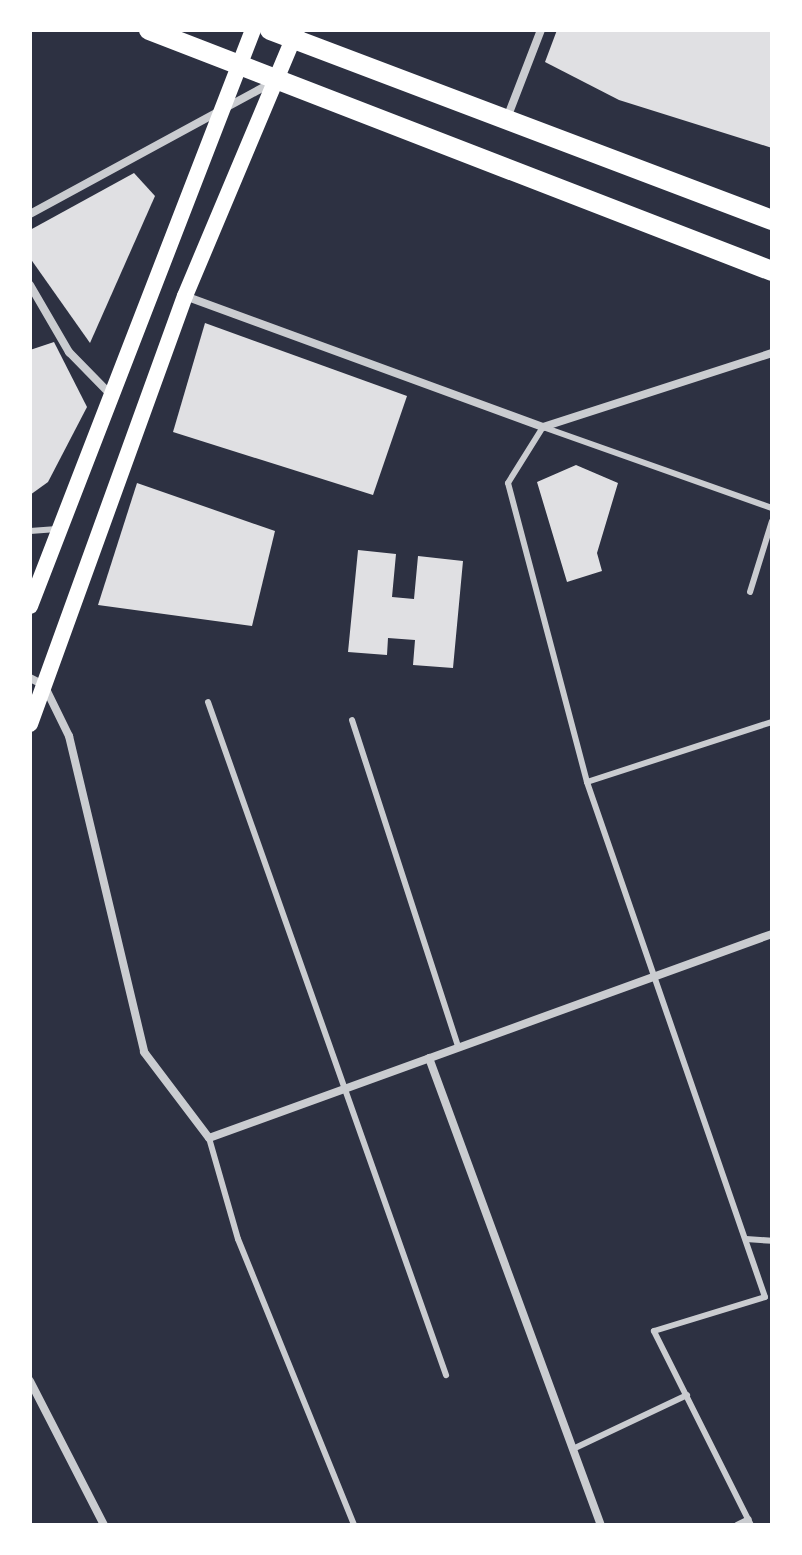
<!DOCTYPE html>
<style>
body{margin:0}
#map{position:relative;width:802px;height:1555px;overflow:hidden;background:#2d3142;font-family:"Varela Round",sans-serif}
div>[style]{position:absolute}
.building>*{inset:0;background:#e0e0e3}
.service>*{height:6px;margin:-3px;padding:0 3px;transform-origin:3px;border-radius:3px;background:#caccd0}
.minor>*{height:8px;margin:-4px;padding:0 4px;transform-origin:4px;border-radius:4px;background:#caccd0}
.secondary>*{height:16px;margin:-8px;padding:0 8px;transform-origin:8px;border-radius:8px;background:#fff}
.primary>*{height:20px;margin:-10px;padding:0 10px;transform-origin:10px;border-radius:10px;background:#fff}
span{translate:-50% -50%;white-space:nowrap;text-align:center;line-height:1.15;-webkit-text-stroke:6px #fff;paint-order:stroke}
.frame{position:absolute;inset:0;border:32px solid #fff;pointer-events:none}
</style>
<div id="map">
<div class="building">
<div style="clip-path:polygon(557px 30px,772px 30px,772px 148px,619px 100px,545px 62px)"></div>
<div style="clip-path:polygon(134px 173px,155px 196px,90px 343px,30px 258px,30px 230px)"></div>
<div style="clip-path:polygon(205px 323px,407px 396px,373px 495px,173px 432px)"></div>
<div style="clip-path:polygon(54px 342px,87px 407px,48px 482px,30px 495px,30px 350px)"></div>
<div style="clip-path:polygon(576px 465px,618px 483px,597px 553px,602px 571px,567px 582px,537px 482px)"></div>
<div style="clip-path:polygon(137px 483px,275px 531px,252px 626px,98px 605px)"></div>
<div style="clip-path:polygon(358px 550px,396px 554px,392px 597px,414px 599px,418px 556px,463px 561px,453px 668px,413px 665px,415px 640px,388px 638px,387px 655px,348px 652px)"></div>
</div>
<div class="service">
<div style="left:30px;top:531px;width:27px;rotate:-4deg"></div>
<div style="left:750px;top:592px;width:74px;rotate:-72.8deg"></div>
<div style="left:208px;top:702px;width:714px;rotate:70.52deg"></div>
<div style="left:352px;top:720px;width:344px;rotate:72deg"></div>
<div style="left:587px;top:782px;width:194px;rotate:-18deg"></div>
<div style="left:209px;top:1138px;width:105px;rotate:74deg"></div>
<div style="left:238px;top:1239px;width:309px;rotate:67.9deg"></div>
<div style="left:746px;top:1239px;width:26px;rotate:4deg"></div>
<div style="left:575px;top:1448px;width:124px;rotate:-25.3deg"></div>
<div style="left:737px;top:1525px;width:13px;rotate:-27deg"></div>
<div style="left:751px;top:1525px;width:217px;rotate:-116.6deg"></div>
<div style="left:654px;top:1331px;width:116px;rotate:-17deg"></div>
<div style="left:765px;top:1297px;width:545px;rotate:-109.07deg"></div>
<div style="left:587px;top:782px;width:309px;rotate:-104.8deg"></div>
<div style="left:508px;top:483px;width:66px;rotate:-58deg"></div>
<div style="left:543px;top:427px;width:243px;rotate:19.5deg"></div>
</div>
<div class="minor">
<div style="left:507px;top:118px;width:94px;rotate:-68.9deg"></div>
<div style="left:30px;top:214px;width:277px;rotate:-28.5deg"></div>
<div style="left:30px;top:285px;width:78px;rotate:59.8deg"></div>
<div style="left:69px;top:352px;width:56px;rotate:45.7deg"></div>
<div style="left:185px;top:296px;width:381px;rotate:20.1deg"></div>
<div style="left:543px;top:427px;width:241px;rotate:-17.9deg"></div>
<div style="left:30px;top:678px;width:16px;rotate:27deg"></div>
<div style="left:44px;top:685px;width:57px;rotate:63.9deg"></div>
<div style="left:69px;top:736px;width:325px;rotate:76.6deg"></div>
<div style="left:144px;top:1052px;width:108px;rotate:52.9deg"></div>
<div style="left:209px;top:1138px;width:599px;rotate:-19.92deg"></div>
<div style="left:429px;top:1058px;width:498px;rotate:69.8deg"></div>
<div style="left:30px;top:1381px;width:162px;rotate:62.8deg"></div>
</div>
<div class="secondary">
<div style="left:30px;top:606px;width:618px;rotate:-68.84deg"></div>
<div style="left:30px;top:724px;width:455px;rotate:-70.1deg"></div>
<div style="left:185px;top:296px;width:289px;rotate:-67.2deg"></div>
</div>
<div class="primary">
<div style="left:149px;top:30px;width:668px;rotate:21.15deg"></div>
<div style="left:270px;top:30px;width:537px;rotate:20.73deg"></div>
</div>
<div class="frame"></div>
</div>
